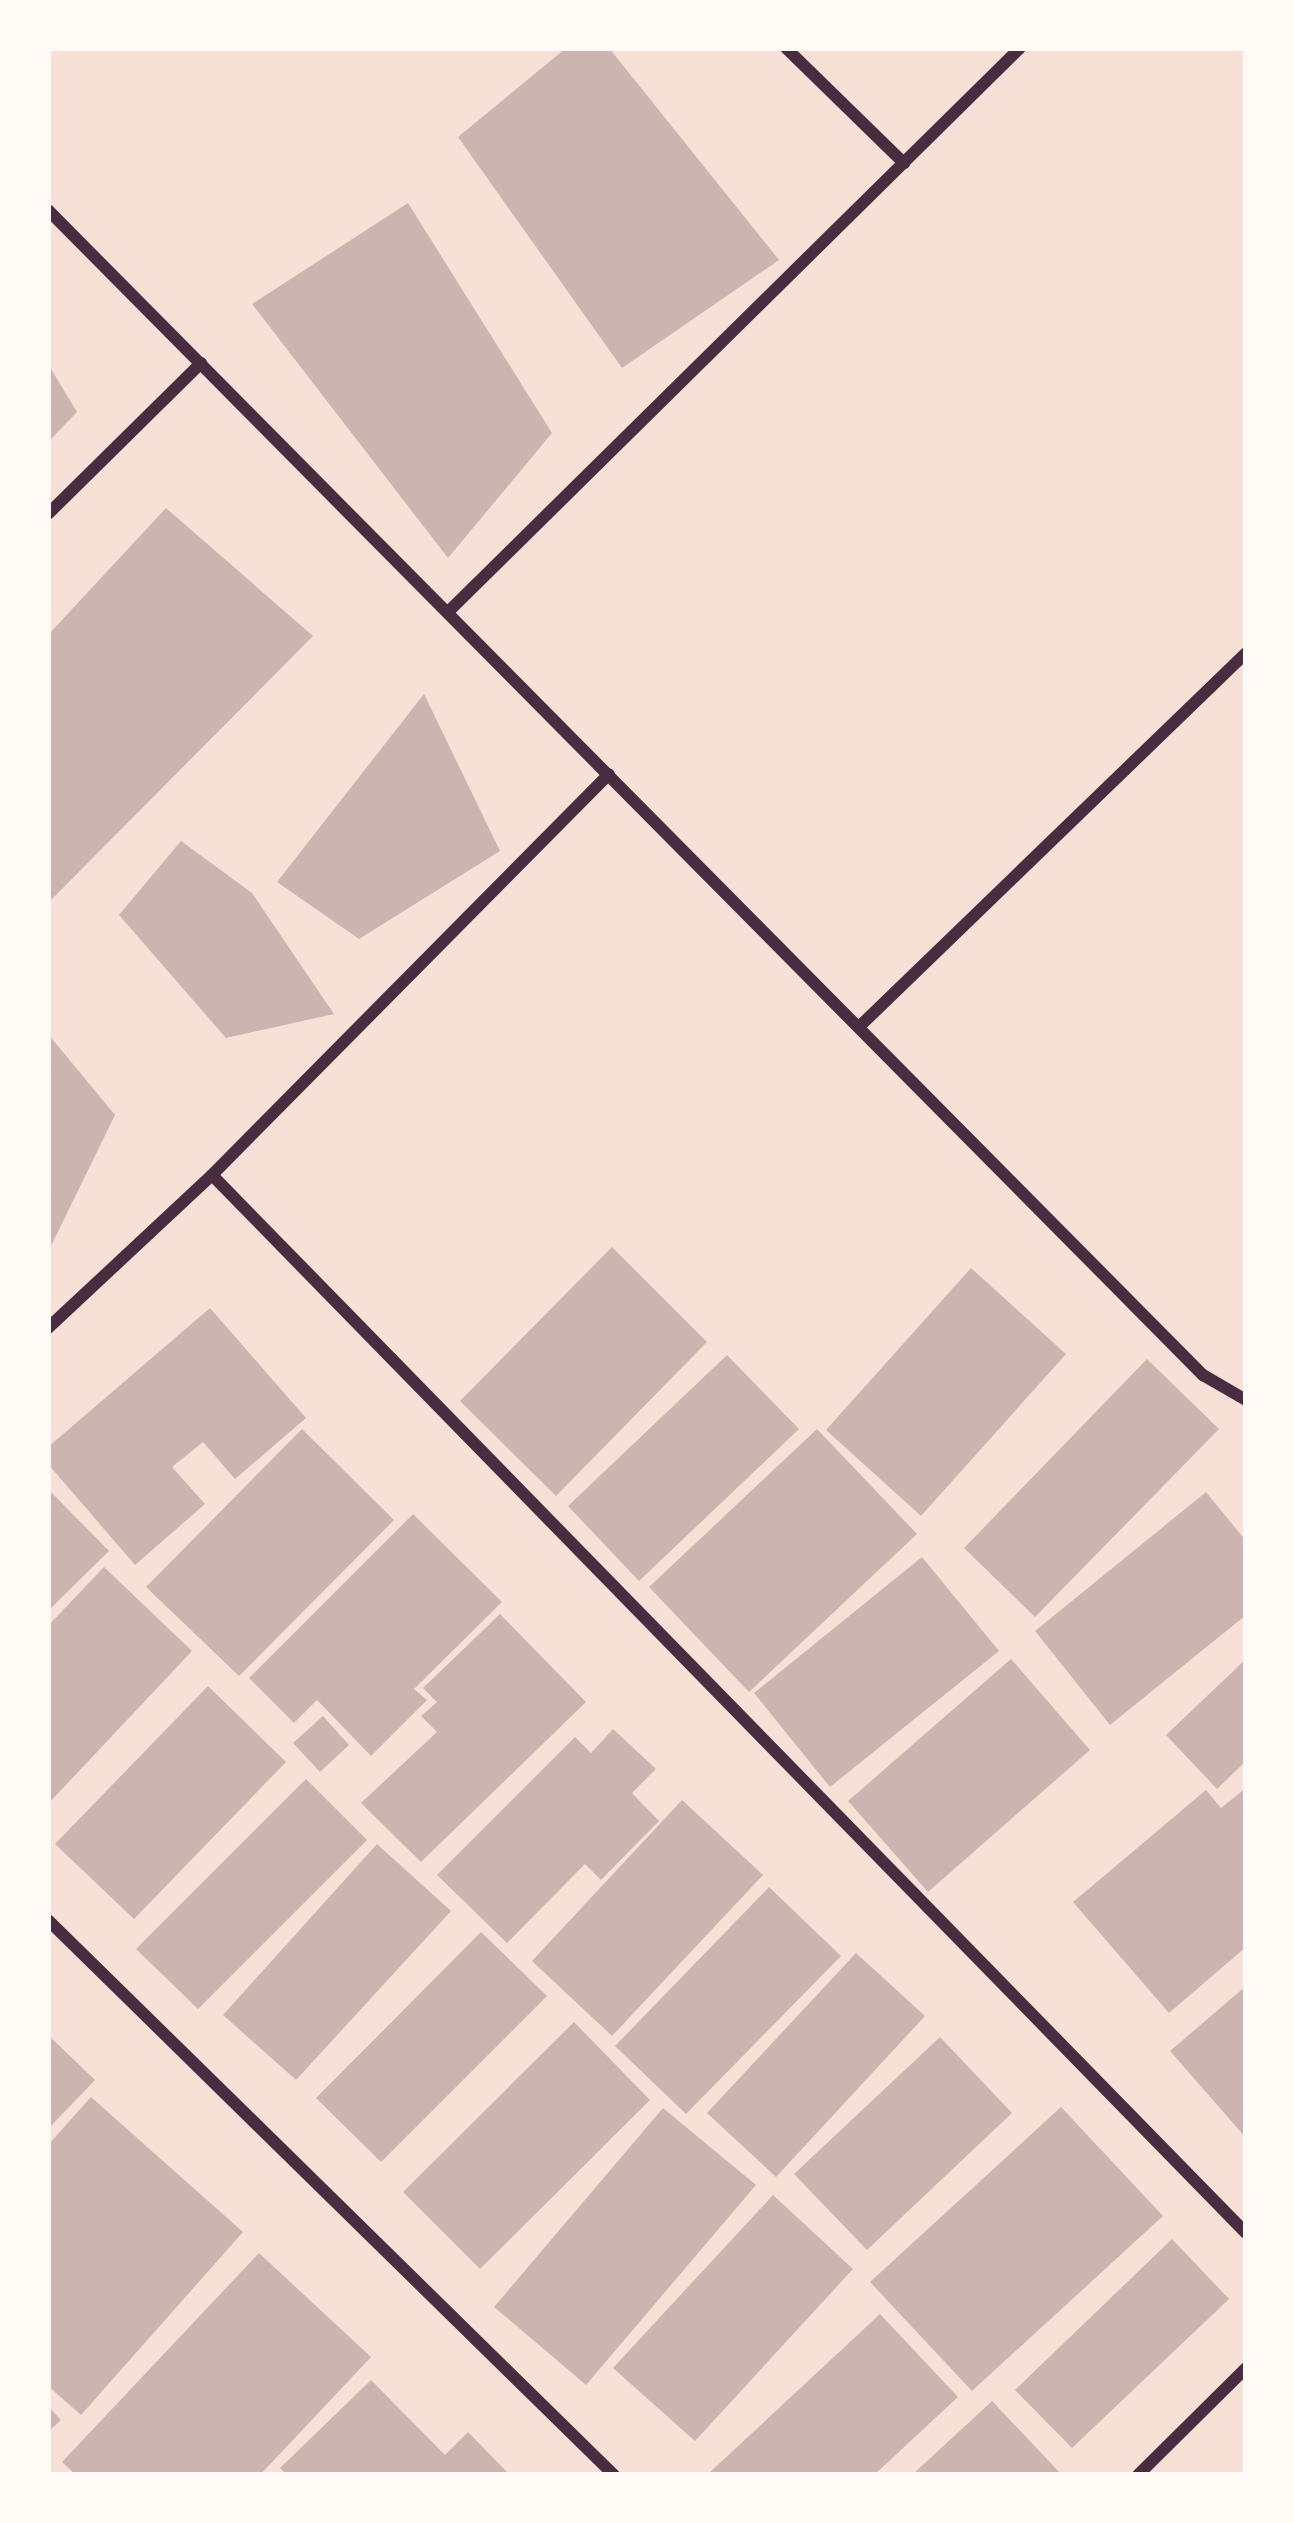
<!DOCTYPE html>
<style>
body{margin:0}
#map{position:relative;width:1294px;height:2523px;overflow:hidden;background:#f7e1d7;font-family:"Archivo Narrow",sans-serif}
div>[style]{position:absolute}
.building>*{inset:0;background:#ccb4b1}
.minor>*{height:12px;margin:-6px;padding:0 6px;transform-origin:6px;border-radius:6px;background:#4a2c40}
span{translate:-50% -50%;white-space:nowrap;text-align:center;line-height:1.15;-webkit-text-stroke:9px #fffaf5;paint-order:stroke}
.frame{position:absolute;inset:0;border:51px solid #fffaf5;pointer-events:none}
</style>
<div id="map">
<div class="building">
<div style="clip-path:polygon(566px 48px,609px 48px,779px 260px,622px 368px,458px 137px)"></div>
<div style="clip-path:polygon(408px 203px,552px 433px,448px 558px,252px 304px)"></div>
<div style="clip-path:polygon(48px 364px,77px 412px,48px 442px)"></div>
<div style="clip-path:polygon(166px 508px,313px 636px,48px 903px,48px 635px)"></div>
<div style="clip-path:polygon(424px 694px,500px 851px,359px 939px,277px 882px)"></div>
<div style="clip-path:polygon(181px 841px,252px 893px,334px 1014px,226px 1038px,119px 915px)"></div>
<div style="clip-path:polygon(48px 1034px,115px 1115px,48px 1252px)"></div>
<div style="clip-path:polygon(612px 1247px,707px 1342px,556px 1496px,460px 1401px)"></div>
<div style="clip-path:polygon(971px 1268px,1066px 1354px,921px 1516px,826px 1430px)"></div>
<div style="clip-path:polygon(210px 1308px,306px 1418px,235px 1479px,203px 1442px,172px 1467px,205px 1504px,135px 1565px,48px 1464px,48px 1447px)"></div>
<div style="clip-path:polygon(727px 1355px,799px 1429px,639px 1581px,568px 1506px)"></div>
<div style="clip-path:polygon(1147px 1359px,1219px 1429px,1035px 1617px,964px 1548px)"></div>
<div style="clip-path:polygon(302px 1429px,394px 1520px,239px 1676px,146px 1587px)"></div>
<div style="clip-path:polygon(817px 1429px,917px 1534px,749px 1692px,649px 1587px)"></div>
<div style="clip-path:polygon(48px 1489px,109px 1551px,48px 1611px)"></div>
<div style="clip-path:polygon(1206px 1492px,1246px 1541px,1246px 1615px,1110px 1725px,1035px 1631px)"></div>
<div style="clip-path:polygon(413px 1514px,502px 1602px,414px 1689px,427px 1700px,371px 1756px,317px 1700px,294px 1723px,249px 1678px)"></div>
<div style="clip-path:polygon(922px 1557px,999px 1651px,830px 1787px,754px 1693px)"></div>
<div style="clip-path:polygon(104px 1567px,192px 1651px,48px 1804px,48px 1626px)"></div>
<div style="clip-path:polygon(500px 1614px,586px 1702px,421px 1862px,361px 1803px,437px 1732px,421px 1716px,437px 1702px,423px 1688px)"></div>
<div style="clip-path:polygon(1011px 1659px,1090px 1750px,928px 1892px,848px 1801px)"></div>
<div style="clip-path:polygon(1246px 1659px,1246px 1761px,1217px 1789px,1166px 1735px)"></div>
<div style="clip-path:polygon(208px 1686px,286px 1762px,134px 1919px,55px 1844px)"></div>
<div style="clip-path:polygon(323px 1716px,349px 1745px,320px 1772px,293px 1743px)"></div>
<div style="clip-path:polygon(613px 1729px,656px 1769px,632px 1793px,659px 1821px,601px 1880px,585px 1864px,507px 1943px,437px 1875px,575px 1737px,591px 1753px)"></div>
<div style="clip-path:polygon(306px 1779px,367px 1840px,198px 2009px,136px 1949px)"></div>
<div style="clip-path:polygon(1246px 1788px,1246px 1947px,1169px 2013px,1073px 1902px,1206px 1790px,1221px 1808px)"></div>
<div style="clip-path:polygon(682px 1800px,763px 1875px,612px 2036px,532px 1961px)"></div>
<div style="clip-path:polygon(377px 1844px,451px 1911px,296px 2080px,223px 2015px)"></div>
<div style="clip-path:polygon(769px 1887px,841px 1956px,686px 2114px,615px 2046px)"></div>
<div style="clip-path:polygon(481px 1932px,547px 1996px,381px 2162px,316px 2098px)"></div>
<div style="clip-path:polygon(856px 1953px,925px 2016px,776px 2177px,707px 2113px)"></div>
<div style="clip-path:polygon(1246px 1986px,1246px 2138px,1170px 2051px)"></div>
<div style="clip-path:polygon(574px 2022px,650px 2100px,480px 2269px,403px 2192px)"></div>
<div style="clip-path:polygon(48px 2035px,95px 2080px,48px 2129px)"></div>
<div style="clip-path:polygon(940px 2037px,1012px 2113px,867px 2250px,794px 2174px)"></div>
<div style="clip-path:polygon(91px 2097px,243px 2232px,81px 2415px,48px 2386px,48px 2145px)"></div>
<div style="clip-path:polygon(1061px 2107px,1163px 2216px,972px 2391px,870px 2282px)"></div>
<div style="clip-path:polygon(663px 2108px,756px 2185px,586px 2385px,494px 2307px)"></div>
<div style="clip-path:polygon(773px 2195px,853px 2269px,695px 2441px,613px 2368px)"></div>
<div style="clip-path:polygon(1172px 2239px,1229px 2299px,1072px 2448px,1015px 2390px)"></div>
<div style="clip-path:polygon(259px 2253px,371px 2357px,260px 2475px,76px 2475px,62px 2462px)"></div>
<div style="clip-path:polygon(880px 2314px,958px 2397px,874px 2475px,707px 2475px)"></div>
<div style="clip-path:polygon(371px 2380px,445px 2455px,468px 2432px,510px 2475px,287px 2475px,280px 2468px)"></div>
<div style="clip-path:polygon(992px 2401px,1062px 2475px,912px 2475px)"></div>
<div style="clip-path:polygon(48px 2406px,61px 2420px,48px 2432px)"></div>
</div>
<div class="minor">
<div style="left:786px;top:48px;width:165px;rotate:44.3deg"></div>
<div style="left:48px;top:210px;width:1641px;rotate:45.25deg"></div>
<div style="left:1203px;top:1375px;width:50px;rotate:30.2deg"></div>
<div style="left:48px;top:514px;width:215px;rotate:-44.6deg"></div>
<div style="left:448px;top:612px;width:803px;rotate:-44.6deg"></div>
<div style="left:861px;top:1025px;width:535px;rotate:-44.02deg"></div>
<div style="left:212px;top:1175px;width:1479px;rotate:45.66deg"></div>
<div style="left:48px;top:1328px;width:224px;rotate:-43deg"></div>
<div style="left:212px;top:1175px;width:564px;rotate:-45.29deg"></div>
<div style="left:48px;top:1920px;width:793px;rotate:44.44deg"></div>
<div style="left:1138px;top:2475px;width:152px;rotate:-44.7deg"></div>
</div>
<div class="frame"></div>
</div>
